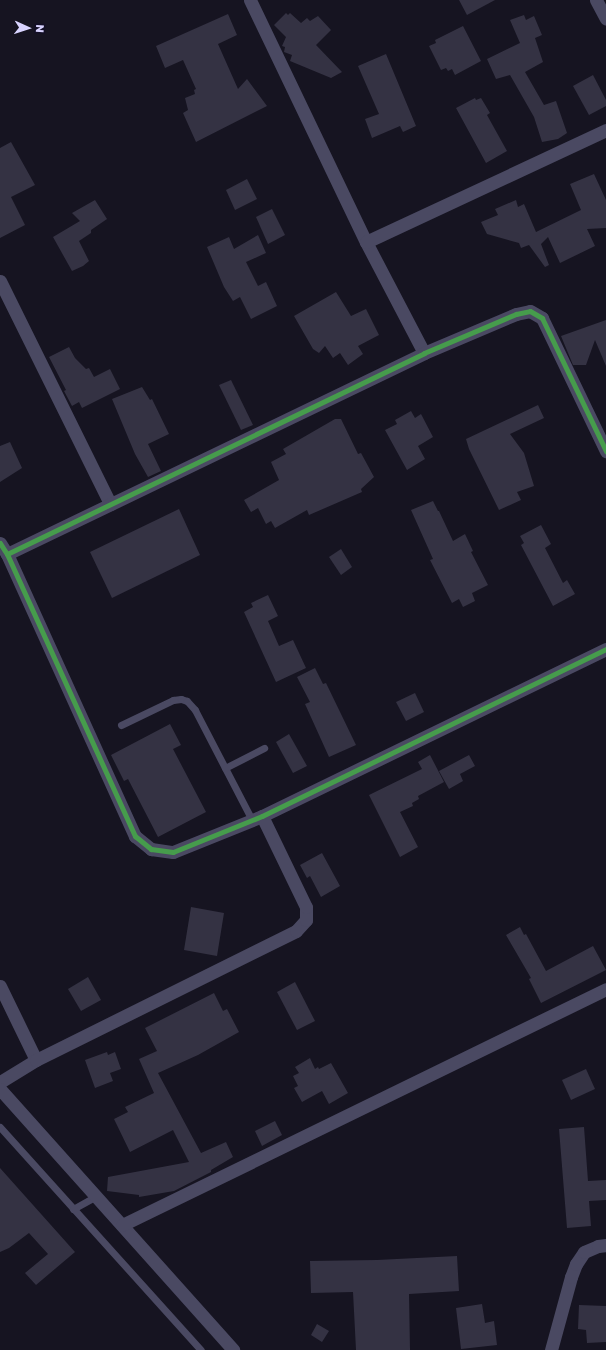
<!DOCTYPE html>
<style>
body{margin:0}
#map{position:relative;width:606px;height:1350px;overflow:hidden;background:#161421;font-family:"Golos Text",sans-serif}
div>[style]{position:absolute}
.building>*{inset:0;background:#343243}
.service>*{height:7px;margin:-3.5px;padding:0 3.5px;transform-origin:3.5px;border-radius:3.5px;background:#4a4962}
.minor>*{height:13px;margin:-6.5px;padding:0 6.5px;transform-origin:6.5px;border-radius:6.5px;background:#4a4962}
.cycleway>*{height:5px;margin:-2.5px;padding:0 2.5px;transform-origin:2.5px;border-radius:2.5px;background:#469c4c}
span{translate:-50% -50%;white-space:nowrap;text-align:center;line-height:1.15;-webkit-text-stroke:3px #130f26;paint-order:stroke}
.north{position:absolute;left:8px;top:8px;width:40px;height:40px;-webkit-text-stroke:3px #130f26;paint-order:stroke;rotate:93deg;font-size:11px;font-weight:700;line-height:16px;text-align:center;color:#d9d4ff}
.north::after{content:'';display:block;margin:auto;width:14px;height:18px;background:#d9d4ff;clip-path:polygon(50% 0,100% 100%,50% 72%,0 100%)}
</style>
<div id="map">
<div class="building">
<div style="clip-path:polygon(459px 0,495px 0,467px 15px)"></div>
<div style="clip-path:polygon(286px 13px,288px 15px,290px 13px,301px 23px,307px 18px,310px 21px,318px 16px,331px 30px,316px 45px,342px 72px,331px 78px,290px 61px,292px 55px,284px 52px,285px 47px,282px 46px,286px 37px,274px 25px)"></div>
<div style="clip-path:polygon(228px 14px,237px 35px,218px 44px,238px 89px,247px 79px,267px 106px,196px 142px,183px 113px,188px 110px,185px 98px,195px 94px,194px 90px,196px 89px,183px 60px,165px 68px,156px 46px)"></div>
<div style="clip-path:polygon(524px 15px,526px 20px,534px 16px,542px 35px,535px 38px,543px 62px,525px 72px,544px 105px,556px 101px,567px 133px,558px 139px,542px 142px,534px 117px,510px 75px,496px 79px,487px 59px,520px 43px,510px 20px)"></div>
<div style="clip-path:polygon(463px 26px,481px 61px,455px 75px,452px 69px,448px 71px,446px 68px,441px 70px,429px 46px,436px 43px,435px 40px)"></div>
<div style="clip-path:polygon(386px 54px,416px 126px,403px 132px,400px 126px,372px 138px,365px 119px,379px 114px,358px 66px)"></div>
<div style="clip-path:polygon(593px 75px,606px 100px,606px 106px,589px 115px,573px 86px)"></div>
<div style="clip-path:polygon(475px 98px,476px 100px,481px 98px,490px 113px,487px 115px,507px 151px,486px 163px,456px 108px)"></div>
<div style="clip-path:polygon(11px 142px,35px 185px,11px 197px,25px 225px,0 238px,0 148px)"></div>
<div style="clip-path:polygon(594px 174px,606px 200px,606px 228px,587px 229px,595px 246px,560px 263px,548px 237px,541px 244px,549px 265px,545px 267px,529px 245px,521px 248px,519px 243px,487px 234px,481px 222px,498px 215px,495px 209px,516px 200px,518px 207px,524px 204px,536px 232px,581px 210px,570px 184px)"></div>
<div style="clip-path:polygon(247px 179px,257px 199px,235px 210px,226px 190px)"></div>
<div style="clip-path:polygon(95px 200px,107px 219px,91px 230px,91px 233px,79px 241px,89px 261px,83px 266px,72px 271px,53px 237px,80px 221px,72px 213px)"></div>
<div style="clip-path:polygon(272px 209px,285px 235px,268px 244px,256px 217px)"></div>
<div style="clip-path:polygon(258px 235px,266px 253px,246px 262px,258px 286px,266px 282px,277px 306px,251px 319px,240px 297px,233px 301px,224px 287px,207px 247px,229px 237px,234px 249px)"></div>
<div style="clip-path:polygon(336px 292px,351px 316px,366px 309px,379px 335px,358px 346px,363px 354px,348px 365px,340px 353px,333px 358px,325px 346px,319px 353px,313px 349px,294px 316px)"></div>
<div style="clip-path:polygon(606px 320px,606px 366px,595px 340px,586px 365px,573px 365px,561px 336px)"></div>
<div style="clip-path:polygon(69px 347px,75px 358px,86px 369px,89px 368px,94px 377px,110px 369px,120px 389px,82px 408px,79px 402px,72px 406px,64px 391px,66px 390px,49px 357px)"></div>
<div style="clip-path:polygon(231px 380px,253px 425px,241px 430px,219px 385px)"></div>
<div style="clip-path:polygon(142px 387px,150px 400px,152px 399px,169px 434px,148px 444px,161px 471px,148px 477px,135px 454px,112px 399px)"></div>
<div style="clip-path:polygon(538px 405px,544px 418px,510px 434px,524px 453px,534px 486px,517px 492px,521px 500px,499px 510px,469px 449px,466px 439px)"></div>
<div style="clip-path:polygon(411px 411px,415px 418px,421px 414px,433px 437px,418px 446px,425px 459px,407px 470px,385px 430px,397px 424px,395px 420px)"></div>
<div style="clip-path:polygon(335px 419px,341px 419px,358px 454px,361px 453px,374px 477px,361px 489px,362px 492px,309px 515px,307px 510px,275px 528px,271px 521px,266px 524px,258px 508px,251px 512px,244px 500px,279px 480px,271px 462px,286px 454px,283px 449px)"></div>
<div style="clip-path:polygon(10px 442px,22px 468px,0 482px,0 446px)"></div>
<div style="clip-path:polygon(433px 501px,438px 511px,439px 511px,453px 541px,465px 534px,473px 551px,471px 552px,488px 585px,472px 593px,475px 601px,463px 607px,459px 599px,452px 603px,430px 560px,433px 559px,411px 510px)"></div>
<div style="clip-path:polygon(179px 509px,200px 555px,112px 598px,90px 552px)"></div>
<div style="clip-path:polygon(541px 525px,551px 544px,545px 548px,563px 583px,567px 580px,575px 594px,553px 606px,521px 545px,524px 543px,520px 536px)"></div>
<div style="clip-path:polygon(341px 549px,352px 567px,341px 575px,329px 557px)"></div>
<div style="clip-path:polygon(268px 595px,278px 616px,268px 621px,279px 646px,293px 640px,306px 668px,276px 682px,244px 612px,253px 607px,251px 603px)"></div>
<div style="clip-path:polygon(315px 668px,323px 684px,326px 683px,356px 745px,329px 757px,305px 704px,310px 702px,297px 677px)"></div>
<div style="clip-path:polygon(415px 693px,424px 712px,406px 721px,396px 702px)"></div>
<div style="clip-path:polygon(170px 724px,181px 745px,173px 749px,206px 812px,158px 837px,128px 779px,124px 781px,111px 755px)"></div>
<div style="clip-path:polygon(289px 734px,307px 766px,293px 773px,276px 742px)"></div>
<div style="clip-path:polygon(430px 755px,444px 782px,418px 796px,419px 799px,412px 803px,413px 806px,400px 812px,418px 847px,400px 857px,369px 795px,422px 769px,418px 762px)"></div>
<div style="clip-path:polygon(469px 755px,475px 766px,460px 774px,463px 781px,449px 789px,439px 771px)"></div>
<div style="clip-path:polygon(322px 853px,340px 886px,321px 897px,310px 876px,307px 878px,300px 865px)"></div>
<div style="clip-path:polygon(191px 907px,224px 913px,217px 956px,184px 950px)"></div>
<div style="clip-path:polygon(520px 927px,524px 935px,526px 934px,546px 971px,593px 946px,606px 970px,541px 1003px,529px 979px,531px 978px,506px 935px)"></div>
<div style="clip-path:polygon(88px 977px,101px 1000px,81px 1011px,68px 989px)"></div>
<div style="clip-path:polygon(295px 982px,315px 1021px,297px 1030px,277px 992px)"></div>
<div style="clip-path:polygon(214px 993px,223px 1011px,227px 1009px,239px 1032px,198px 1055px,158px 1073px,201px 1153px,226px 1142px,233px 1157px,211px 1170px,211px 1172px,174px 1191px,139px 1197px,139px 1195px,107px 1191px,108px 1177px,189px 1162px,173px 1130px,130px 1152px,114px 1119px,128px 1112px,125px 1107px,154px 1093px,139px 1059px,157px 1051px,145px 1028px)"></div>
<div style="clip-path:polygon(107px 1052px,108px 1055px,115px 1052px,121px 1069px,110px 1073px,113px 1081px,95px 1088px,85px 1060px)"></div>
<div style="clip-path:polygon(310px 1058px,315px 1069px,318px 1067px,319px 1069px,331px 1063px,348px 1093px,329px 1104px,322px 1091px,302px 1102px,294px 1088px,298px 1086px,293px 1076px,299px 1073px,295px 1067px)"></div>
<div style="clip-path:polygon(586px 1069px,595px 1089px,571px 1100px,562px 1080px)"></div>
<div style="clip-path:polygon(275px 1121px,282px 1135px,262px 1146px,255px 1131px)"></div>
<div style="clip-path:polygon(584px 1127px,588px 1181px,606px 1180px,606px 1200px,589px 1201px,591px 1226px,567px 1228px,559px 1129px)"></div>
<div style="clip-path:polygon(0 1168px,75px 1252px,36px 1285px,25px 1273px,48px 1254px,29px 1233px,9px 1248px,0 1252px)"></div>
<div style="clip-path:polygon(457px 1256px,459px 1291px,409px 1294px,410px 1350px,356px 1350px,353px 1292px,311px 1293px,310px 1261px,377px 1260px)"></div>
<div style="clip-path:polygon(482px 1304px,485px 1323px,494px 1321px,497px 1345px,461px 1349px,456px 1308px)"></div>
<div style="clip-path:polygon(579px 1305px,606px 1306px,606px 1342px,587px 1343px,586px 1330px,578px 1329px)"></div>
<div style="clip-path:polygon(317px 1324px,329px 1331px,322px 1342px,311px 1335px)"></div>
</div>
<div class="service">
<div style="left:121px;top:725px;width:58px;rotate:-25.7deg"></div>
<div style="left:173px;top:700px;width:8px;rotate:-7deg"></div>
<div style="left:181px;top:699px;width:6px;rotate:18deg"></div>
<div style="left:187px;top:701px;width:12px;rotate:48deg"></div>
<div style="left:195px;top:710px;width:124px;rotate:62.6deg"></div>
<div style="left:225px;top:768px;width:44px;rotate:-27.1deg"></div>
<div style="left:0;top:1127px;width:300px;rotate:48deg"></div>
<div style="left:73px;top:1209px;width:26px;rotate:-29deg"></div>
</div>
<div class="minor">
<div style="left:250px;top:0;width:268px;rotate:64.4deg"></div>
<div style="left:366px;top:242px;width:125px;rotate:62.4deg"></div>
<div style="left:596px;top:0;width:21px;rotate:62deg"></div>
<div style="left:366px;top:242px;width:265px;rotate:-25deg"></div>
<div style="left:0;top:281px;width:249px;rotate:63.7deg"></div>
<div style="left:0;top:543px;width:13px;rotate:58deg"></div>
<div style="left:7px;top:554px;width:310px;rotate:65.6deg"></div>
<div style="left:135px;top:836px;width:21px;rotate:39deg"></div>
<div style="left:151px;top:849px;width:22px;rotate:8deg"></div>
<div style="left:173px;top:852px;width:96px;rotate:-22deg"></div>
<div style="left:262px;top:816px;width:382px;rotate:-25.9deg"></div>
<div style="left:7px;top:554px;width:463px;rotate:-25.7deg"></div>
<div style="left:424px;top:353px;width:100px;rotate:-23deg"></div>
<div style="left:516px;top:314px;width:14px;rotate:-12deg"></div>
<div style="left:530px;top:311px;width:14px;rotate:30deg"></div>
<div style="left:542px;top:318px;width:148px;rotate:64.3deg"></div>
<div style="left:0;top:986px;width:82px;rotate:64.1deg"></div>
<div style="left:36px;top:1060px;width:42px;rotate:148.6deg"></div>
<div style="left:36px;top:1060px;width:290px;rotate:-26.4deg"></div>
<div style="left:296px;top:931px;width:15px;rotate:-48deg"></div>
<div style="left:306px;top:920px;width:13px;rotate:-90deg"></div>
<div style="left:306px;top:907px;width:101px;rotate:-115.8deg"></div>
<div style="left:0;top:1089px;width:350px;rotate:48.2deg"></div>
<div style="left:122px;top:1225px;width:538px;rotate:-25.99deg"></div>
<div style="left:551px;top:1350px;width:76px;rotate:-74.7deg"></div>
<div style="left:571px;top:1277px;width:14px;rotate:-69deg"></div>
<div style="left:576px;top:1264px;width:14px;rotate:-56deg"></div>
<div style="left:584px;top:1252px;width:15px;rotate:-23deg"></div>
<div style="left:598px;top:1246px;width:8px;rotate:-7deg"></div>
</div>
<div class="cycleway">
<div style="left:0;top:543px;width:13px;rotate:58deg"></div>
<div style="left:7px;top:554px;width:310px;rotate:65.6deg"></div>
<div style="left:135px;top:836px;width:21px;rotate:39deg"></div>
<div style="left:151px;top:849px;width:22px;rotate:8deg"></div>
<div style="left:173px;top:852px;width:96px;rotate:-22deg"></div>
<div style="left:262px;top:816px;width:382px;rotate:-25.9deg"></div>
<div style="left:7px;top:554px;width:463px;rotate:-25.7deg"></div>
<div style="left:424px;top:353px;width:100px;rotate:-23deg"></div>
<div style="left:516px;top:314px;width:14px;rotate:-12deg"></div>
<div style="left:530px;top:311px;width:14px;rotate:30deg"></div>
<div style="left:542px;top:318px;width:148px;rotate:64.3deg"></div>
</div>
<div class="north">N</div>
</div>
